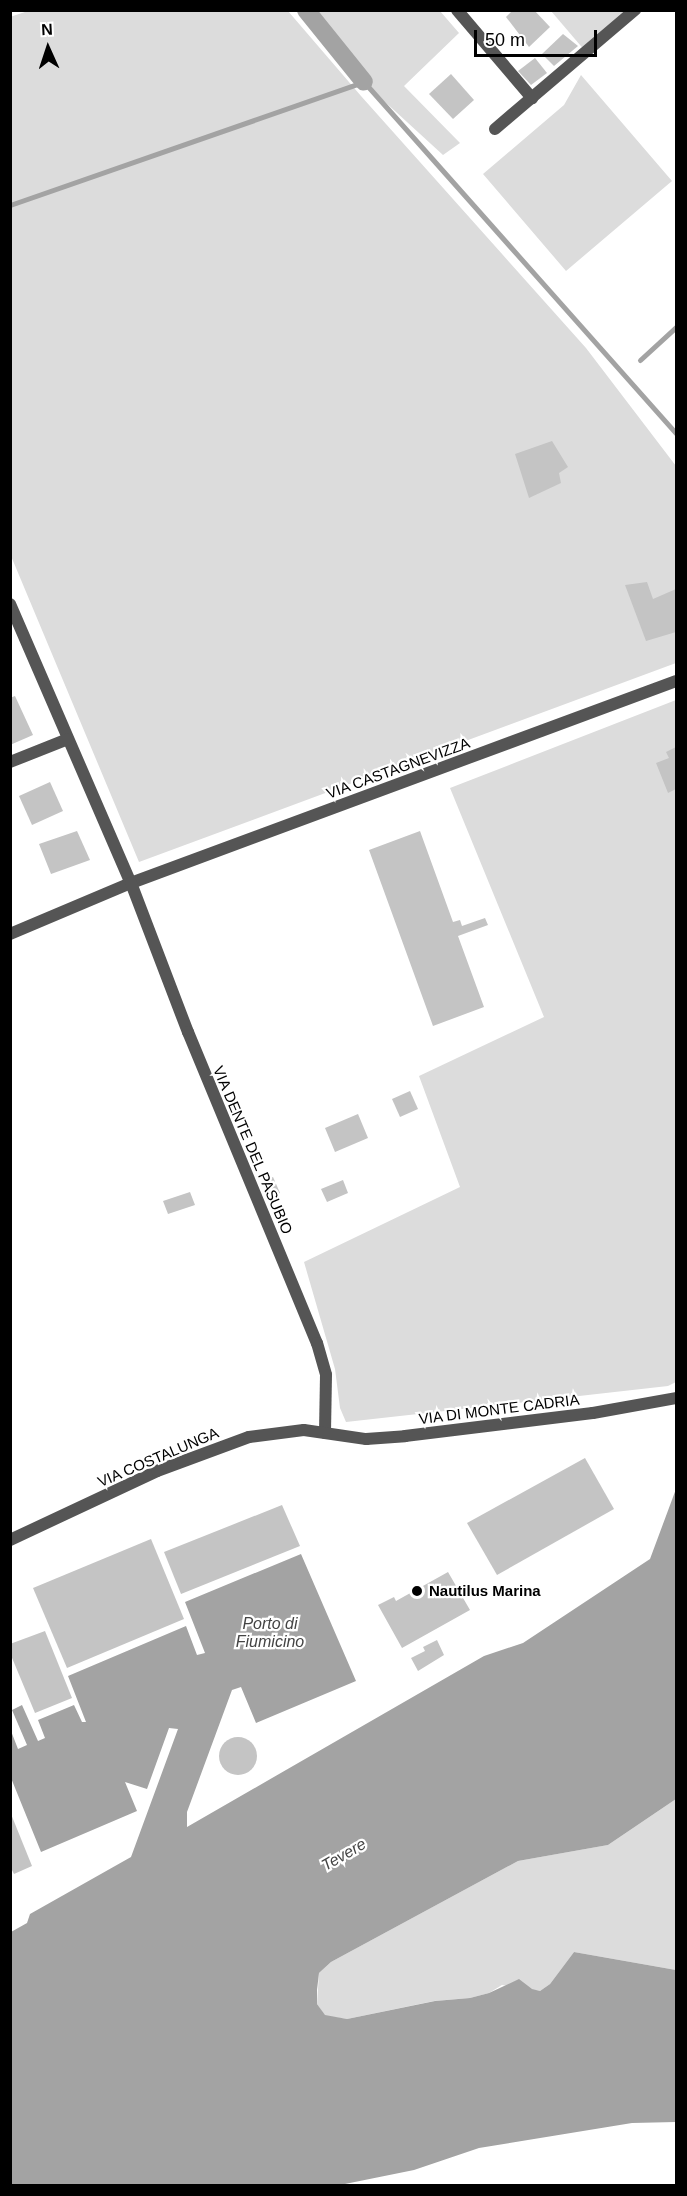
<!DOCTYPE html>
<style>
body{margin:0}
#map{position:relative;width:687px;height:2196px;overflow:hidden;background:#fff;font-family:Arial,sans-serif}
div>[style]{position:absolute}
.green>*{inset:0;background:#dcdcdc}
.water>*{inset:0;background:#a3a3a3}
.stream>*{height:5px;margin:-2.5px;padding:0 2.5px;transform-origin:2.5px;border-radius:2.5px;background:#a3a3a3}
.canal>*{height:18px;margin:-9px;padding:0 9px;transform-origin:9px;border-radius:9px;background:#a3a3a3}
.building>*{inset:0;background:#c4c4c4}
.round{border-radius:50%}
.street>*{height:12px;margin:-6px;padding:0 6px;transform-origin:6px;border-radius:6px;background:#555}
.dots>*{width:16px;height:16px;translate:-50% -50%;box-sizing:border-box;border:3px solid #fff;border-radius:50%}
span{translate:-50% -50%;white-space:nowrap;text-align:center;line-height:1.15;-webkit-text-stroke:4.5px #fff;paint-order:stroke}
.street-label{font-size:15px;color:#000}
.poi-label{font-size:15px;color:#000;font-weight:700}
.left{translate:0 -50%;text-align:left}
.water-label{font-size:16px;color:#444;font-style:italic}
.frame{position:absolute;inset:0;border:12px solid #000;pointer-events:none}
.north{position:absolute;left:18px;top:18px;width:60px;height:60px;-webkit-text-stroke:4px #fff;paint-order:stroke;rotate:357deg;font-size:16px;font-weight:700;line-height:24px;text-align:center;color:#000}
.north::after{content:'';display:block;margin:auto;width:21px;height:27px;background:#000;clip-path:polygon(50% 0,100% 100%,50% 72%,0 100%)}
.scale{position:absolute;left:474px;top:30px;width:123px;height:27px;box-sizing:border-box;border:3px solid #000;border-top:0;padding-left:8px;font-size:18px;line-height:21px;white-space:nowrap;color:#000;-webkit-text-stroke:4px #fff;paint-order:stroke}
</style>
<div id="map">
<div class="green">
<div style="clip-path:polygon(31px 10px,288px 11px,361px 96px,586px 348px,676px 466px,676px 663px,139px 862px,11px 556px,10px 17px)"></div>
<div style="clip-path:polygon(297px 11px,440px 11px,459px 33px,404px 86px,460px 143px,443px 155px,336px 57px)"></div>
<div style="clip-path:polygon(551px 11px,632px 11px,586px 52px)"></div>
<div style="clip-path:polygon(581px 75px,672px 181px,566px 271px,483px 174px,564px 105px)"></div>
<div style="clip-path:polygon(676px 700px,676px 1382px,668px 1386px,346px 1422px,340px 1408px,335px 1369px,304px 1262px,460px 1187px,419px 1076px,544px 1017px,450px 788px)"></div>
<div style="clip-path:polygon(676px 1799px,676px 1970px,574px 1952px,550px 1984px,540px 1991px,502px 1985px,489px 1993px,470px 1998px,434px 2001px,347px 2019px,325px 2016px,317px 2004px,319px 1973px,331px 1962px,518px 1861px,608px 1845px)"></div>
</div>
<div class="water">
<div style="clip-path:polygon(676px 1489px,676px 1799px,608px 1845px,518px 1861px,331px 1962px,319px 1973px,317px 1990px,317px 2004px,325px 2015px,347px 2019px,435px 2001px,470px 1998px,489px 1993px,519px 1979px,532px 1989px,540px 1991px,550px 1984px,574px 1952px,676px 1970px,676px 2122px,632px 2123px,479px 2148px,414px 2170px,340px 2185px,11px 2185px,11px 1932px,27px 1923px,30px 1914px,131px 1857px,178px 1729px,169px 1728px,147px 1789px,125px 1782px,137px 1811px,41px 1852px,11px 1778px,11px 1731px,18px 1749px,27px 1745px,12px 1710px,22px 1705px,38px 1741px,45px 1738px,38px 1720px,74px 1705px,82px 1722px,86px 1722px,68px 1676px,186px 1626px,197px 1655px,205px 1653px,185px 1602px,301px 1554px,356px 1681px,256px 1723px,241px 1687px,232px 1690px,187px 1812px,187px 1827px,484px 1656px,523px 1643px,650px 1559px)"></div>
</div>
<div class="stream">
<div style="left:10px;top:205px;width:375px;rotate:-19.2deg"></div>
<div style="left:364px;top:82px;width:470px;rotate:48.4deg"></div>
<div style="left:640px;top:360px;width:49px;rotate:-42.5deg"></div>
</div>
<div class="canal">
<div style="left:306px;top:10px;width:92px;rotate:51.1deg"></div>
</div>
<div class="building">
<div style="clip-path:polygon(513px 10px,534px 10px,550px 27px,529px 47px,506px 17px)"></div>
<div style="clip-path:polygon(563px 34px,578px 46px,554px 66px,542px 54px)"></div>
<div style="clip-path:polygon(535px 58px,547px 73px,531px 85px,518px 71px)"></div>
<div style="clip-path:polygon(451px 74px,474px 100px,453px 119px,429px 94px)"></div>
<div style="clip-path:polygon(552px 441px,568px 467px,559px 473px,561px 483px,529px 498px,515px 454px)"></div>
<div style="clip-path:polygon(647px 582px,653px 599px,676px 589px,676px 632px,646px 641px,625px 585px)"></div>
<div style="clip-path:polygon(15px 696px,33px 735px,10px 745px,10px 698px)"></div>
<div style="clip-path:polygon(676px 747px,676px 789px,668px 793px,656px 763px,669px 758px,666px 752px)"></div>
<div style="clip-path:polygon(50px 782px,63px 811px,32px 825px,19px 796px)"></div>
<div style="clip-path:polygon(77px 831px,90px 860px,51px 874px,39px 844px)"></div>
<div style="clip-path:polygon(420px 831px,453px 922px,460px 920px,462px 926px,485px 918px,488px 925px,458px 936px,484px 1007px,433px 1026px,369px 850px)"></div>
<div style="clip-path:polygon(410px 1091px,418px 1109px,400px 1117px,392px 1099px)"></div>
<div style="clip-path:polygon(358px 1114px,368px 1138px,335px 1152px,325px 1128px)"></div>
<div style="clip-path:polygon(273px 1177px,280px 1193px,270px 1198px,262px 1181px)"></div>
<div style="clip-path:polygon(343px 1180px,348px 1193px,327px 1202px,321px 1189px)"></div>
<div style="clip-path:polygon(190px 1192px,195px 1205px,168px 1214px,163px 1201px)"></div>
<div style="clip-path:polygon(585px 1458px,614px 1509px,497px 1575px,467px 1523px)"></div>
<div style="clip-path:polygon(282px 1505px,300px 1546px,181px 1594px,164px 1552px)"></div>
<div style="clip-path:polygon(151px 1539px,184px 1619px,67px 1668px,33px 1588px)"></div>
<div style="clip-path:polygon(448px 1572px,470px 1610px,402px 1648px,378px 1605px,394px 1597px,396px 1601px)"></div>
<div style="clip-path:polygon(45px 1631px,72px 1698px,35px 1713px,10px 1653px,10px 1644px)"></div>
<div style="clip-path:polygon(437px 1640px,444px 1655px,418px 1671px,411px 1658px,425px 1651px,423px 1647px)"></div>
<div class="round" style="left:219px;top:1737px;width:38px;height:38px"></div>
<div style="clip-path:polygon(11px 1814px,32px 1866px,14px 1874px,10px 1866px)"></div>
</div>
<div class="street">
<div style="left:457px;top:10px;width:116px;rotate:49.6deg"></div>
<div style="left:495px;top:129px;width:184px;rotate:-40.4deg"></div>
<div style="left:10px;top:604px;width:304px;rotate:66.6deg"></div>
<div style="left:131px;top:883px;width:581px;rotate:-20.34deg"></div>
<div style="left:10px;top:762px;width:62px;rotate:-21.6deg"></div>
<div style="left:10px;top:934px;width:131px;rotate:-22.9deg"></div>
<div style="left:131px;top:883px;width:160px;rotate:69.1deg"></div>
<div style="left:188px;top:1032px;width:337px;rotate:67.5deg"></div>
<div style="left:317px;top:1343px;width:33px;rotate:74deg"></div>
<div style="left:326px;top:1375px;width:58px;rotate:91deg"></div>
<div style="left:10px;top:1540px;width:162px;rotate:-25.1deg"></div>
<div style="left:157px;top:1471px;width:98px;rotate:-20.3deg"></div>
<div style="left:249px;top:1437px;width:55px;rotate:-7.3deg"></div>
<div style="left:304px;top:1430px;width:63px;rotate:8.3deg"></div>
<div style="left:366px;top:1439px;width:39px;rotate:-4deg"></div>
<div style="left:405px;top:1436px;width:189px;rotate:-7deg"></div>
<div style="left:593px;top:1413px;width:84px;rotate:-10.2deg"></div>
</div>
<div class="dots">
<div style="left:417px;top:1591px;background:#000"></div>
</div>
<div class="street-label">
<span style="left:398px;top:768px;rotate:-20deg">VIA CASTAGNEVIZZA</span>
<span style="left:253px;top:1150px;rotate:67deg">VIA DENTE DEL PASUBIO</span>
<span style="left:499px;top:1409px;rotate:-7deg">VIA DI MONTE CADRIA</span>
<span style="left:158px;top:1457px;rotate:-23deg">VIA COSTALUNGA</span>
</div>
<div class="poi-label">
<span class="left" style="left:429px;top:1591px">Nautilus Marina</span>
</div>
<div class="water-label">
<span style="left:270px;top:1633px">Porto di<br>Fiumicino</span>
<span style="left:344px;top:1855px;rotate:-30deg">Tevere</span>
</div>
<div class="frame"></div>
<div class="north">N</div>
<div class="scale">50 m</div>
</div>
